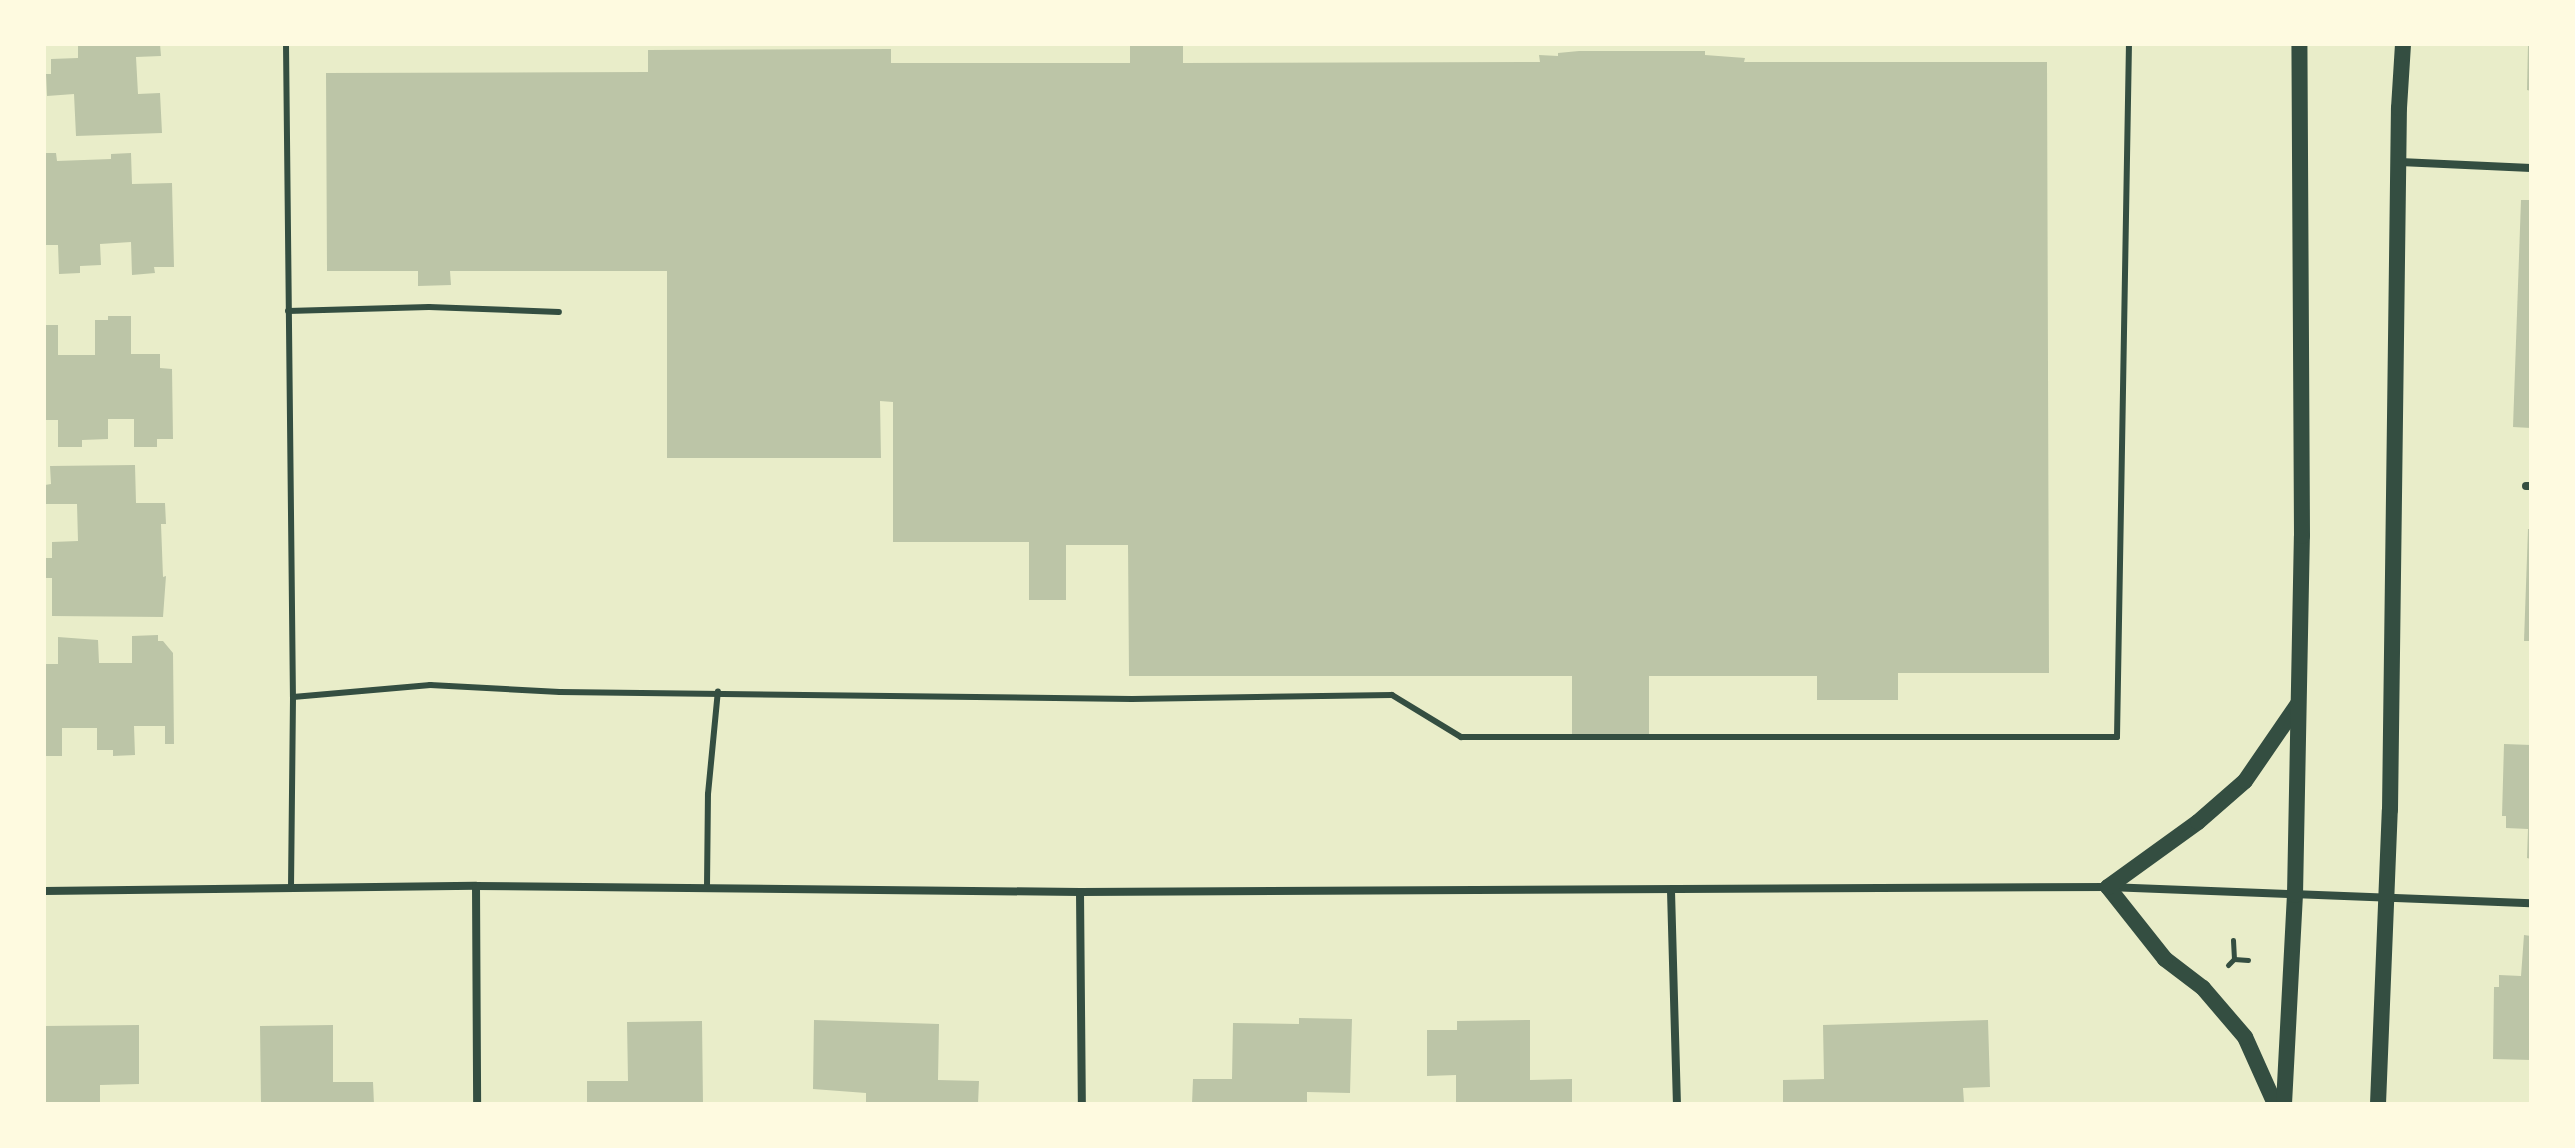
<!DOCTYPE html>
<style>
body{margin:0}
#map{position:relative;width:2575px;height:1148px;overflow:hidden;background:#e9edc9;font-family:Jost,sans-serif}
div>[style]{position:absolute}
.building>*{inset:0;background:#bcc5a7}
.path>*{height:5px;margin:-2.5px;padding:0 2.5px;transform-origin:2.5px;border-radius:2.5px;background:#344e41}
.service>*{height:6px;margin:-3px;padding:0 3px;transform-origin:3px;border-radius:3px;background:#344e41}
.minor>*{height:8px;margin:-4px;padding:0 4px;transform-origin:4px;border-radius:4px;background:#344e41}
.secondary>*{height:16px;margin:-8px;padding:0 8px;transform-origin:8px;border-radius:8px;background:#344e41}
span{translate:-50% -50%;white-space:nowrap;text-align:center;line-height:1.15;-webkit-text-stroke:7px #fefae0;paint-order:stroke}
.frame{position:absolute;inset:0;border:46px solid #fefae0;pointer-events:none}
</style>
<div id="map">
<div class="building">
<div style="clip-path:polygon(78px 44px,160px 44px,161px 56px,136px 57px,138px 94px,160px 93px,162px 133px,76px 136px,74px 94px,47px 96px,46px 74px,51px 74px,51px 59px,78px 58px)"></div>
<div style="clip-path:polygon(1130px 44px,1183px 44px,1183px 63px,1540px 62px,1539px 55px,1558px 56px,1558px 53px,1579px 51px,1705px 51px,1705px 55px,1745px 58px,1744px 62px,2047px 62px,2049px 673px,1898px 673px,1898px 700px,1817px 700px,1817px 676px,1649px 676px,1649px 734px,1572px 734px,1572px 676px,1129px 676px,1128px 545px,1066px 545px,1066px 600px,1029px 600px,1029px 542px,893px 542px,893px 402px,880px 401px,881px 458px,667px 458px,667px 271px,450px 271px,451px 285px,418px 286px,418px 271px,327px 271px,326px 73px,648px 72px,648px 50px,891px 49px,891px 63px,1130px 63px)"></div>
<div style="clip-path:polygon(2528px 44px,2531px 44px,2531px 91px,2527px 90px)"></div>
<div style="clip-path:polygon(44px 153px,56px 153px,57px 161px,111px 159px,111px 154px,131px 153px,132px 184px,172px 183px,174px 267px,154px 267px,155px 273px,132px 275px,131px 242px,100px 244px,101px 265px,80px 266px,80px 273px,59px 274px,58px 245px,44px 245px)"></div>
<div style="clip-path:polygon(2521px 200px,2531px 200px,2531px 428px,2513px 427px)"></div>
<div style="clip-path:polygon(108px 316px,131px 316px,131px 354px,160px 354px,160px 368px,172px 369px,173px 439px,157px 439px,157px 447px,134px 447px,134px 419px,108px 419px,108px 439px,82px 440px,82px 447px,58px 447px,58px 420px,44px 420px,44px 325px,58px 325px,58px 355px,95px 355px,95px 320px,108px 320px)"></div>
<div style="clip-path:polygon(135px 465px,136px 503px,165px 503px,166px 524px,161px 524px,163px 577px,166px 576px,163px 617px,52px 616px,52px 578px,46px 578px,46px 558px,52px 558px,52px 542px,78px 541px,77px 504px,44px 504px,45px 485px,51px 484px,50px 466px)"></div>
<div style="clip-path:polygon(2528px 529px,2531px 529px,2531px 641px,2524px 641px)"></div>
<div style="clip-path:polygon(158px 635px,158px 641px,163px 641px,173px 653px,174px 744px,165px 744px,165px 726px,134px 726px,135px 755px,113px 756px,113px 750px,97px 750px,97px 728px,62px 728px,62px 756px,44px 756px,44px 664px,58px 664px,58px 637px,98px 640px,99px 663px,132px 663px,132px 636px)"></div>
<div style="clip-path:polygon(2504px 744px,2531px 745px,2531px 859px,2527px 858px,2528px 829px,2506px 828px,2506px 816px,2502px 816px)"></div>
<div style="clip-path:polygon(2524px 935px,2531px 936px,2531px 1060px,2493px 1059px,2494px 987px,2499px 987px,2499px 975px,2521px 976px)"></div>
<div style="clip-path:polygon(1299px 1018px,1352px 1019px,1350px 1093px,1307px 1092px,1307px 1104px,1192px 1104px,1193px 1079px,1232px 1079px,1233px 1023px,1299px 1024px)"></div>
<div style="clip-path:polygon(814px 1020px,939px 1024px,938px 1080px,979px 1081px,978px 1104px,866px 1104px,866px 1093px,813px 1089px)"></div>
<div style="clip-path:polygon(1530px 1020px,1530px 1080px,1572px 1079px,1572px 1104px,1456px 1104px,1456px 1075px,1427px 1076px,1427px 1030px,1457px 1030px,1457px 1021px)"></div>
<div style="clip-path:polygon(1988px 1020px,1990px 1087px,1963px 1088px,1964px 1103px,1783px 1104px,1783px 1080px,1824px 1079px,1823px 1025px)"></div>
<div style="clip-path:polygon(702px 1021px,703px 1104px,587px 1104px,587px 1081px,628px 1081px,627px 1022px)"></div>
<div style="clip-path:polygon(139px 1025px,139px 1084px,100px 1085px,100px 1104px,44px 1104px,44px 1026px)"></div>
<div style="clip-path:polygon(333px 1025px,333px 1082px,373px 1082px,374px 1104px,261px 1104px,260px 1026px)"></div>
</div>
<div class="path">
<div style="left:2233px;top:940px;width:19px;rotate:87deg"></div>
<div style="left:2228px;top:965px;width:8px;rotate:-45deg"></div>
<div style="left:2234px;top:959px;width:14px;rotate:4deg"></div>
</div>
<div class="service">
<div style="left:286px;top:44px;width:653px;rotate:89.39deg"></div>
<div style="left:293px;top:697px;width:191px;rotate:90.6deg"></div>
<div style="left:288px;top:311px;width:141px;rotate:-1.6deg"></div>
<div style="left:429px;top:307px;width:130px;rotate:2.2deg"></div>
<div style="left:293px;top:697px;width:138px;rotate:-5deg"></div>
<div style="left:430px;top:685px;width:130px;rotate:3.1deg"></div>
<div style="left:560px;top:692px;width:572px;rotate:0.7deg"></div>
<div style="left:1132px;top:699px;width:260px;rotate:-0.9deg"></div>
<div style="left:1392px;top:695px;width:81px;rotate:31.3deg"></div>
<div style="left:1461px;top:737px;width:656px"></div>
<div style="left:2117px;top:737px;width:693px;rotate:-89.01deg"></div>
<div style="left:707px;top:887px;width:93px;rotate:-89.4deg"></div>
<div style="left:708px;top:794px;width:103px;rotate:-84.5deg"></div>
</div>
<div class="minor">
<div style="left:2400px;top:162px;width:131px;rotate:2.6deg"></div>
<div style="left:2526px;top:486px;width:5px"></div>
<div style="left:476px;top:886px;width:218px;rotate:89.7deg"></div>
<div style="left:44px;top:891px;width:432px;rotate:-0.7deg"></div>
<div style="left:476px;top:886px;width:604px;rotate:0.57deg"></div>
<div style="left:1080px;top:892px;width:1028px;rotate:-0.28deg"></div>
<div style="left:2108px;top:887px;width:423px;rotate:2.2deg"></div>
<div style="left:1671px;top:891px;width:213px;rotate:88.4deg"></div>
<div style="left:1080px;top:892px;width:212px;rotate:89.5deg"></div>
</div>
<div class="secondary">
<div style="left:2275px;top:1104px;width:73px;rotate:-114.1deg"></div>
<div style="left:2245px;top:1037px;width:65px;rotate:-130.6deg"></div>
<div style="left:2203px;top:988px;width:48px;rotate:-142.7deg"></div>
<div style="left:2165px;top:959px;width:92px;rotate:-128.4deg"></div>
<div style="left:2108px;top:887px;width:111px;rotate:-35.8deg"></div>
<div style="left:2198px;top:822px;width:62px;rotate:-41.1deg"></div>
<div style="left:2245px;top:781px;width:93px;rotate:-55.5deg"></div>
<div style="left:2284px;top:1104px;width:209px;rotate:-87deg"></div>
<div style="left:2295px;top:895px;width:359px;rotate:-88.9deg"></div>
<div style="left:2302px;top:536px;width:492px;rotate:-90.3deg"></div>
<div style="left:2378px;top:1104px;width:294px;rotate:-87.7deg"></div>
<div style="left:2390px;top:810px;width:702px;rotate:-89.27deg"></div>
<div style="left:2399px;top:108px;width:64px;rotate:-86.4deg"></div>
</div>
<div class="frame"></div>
</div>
